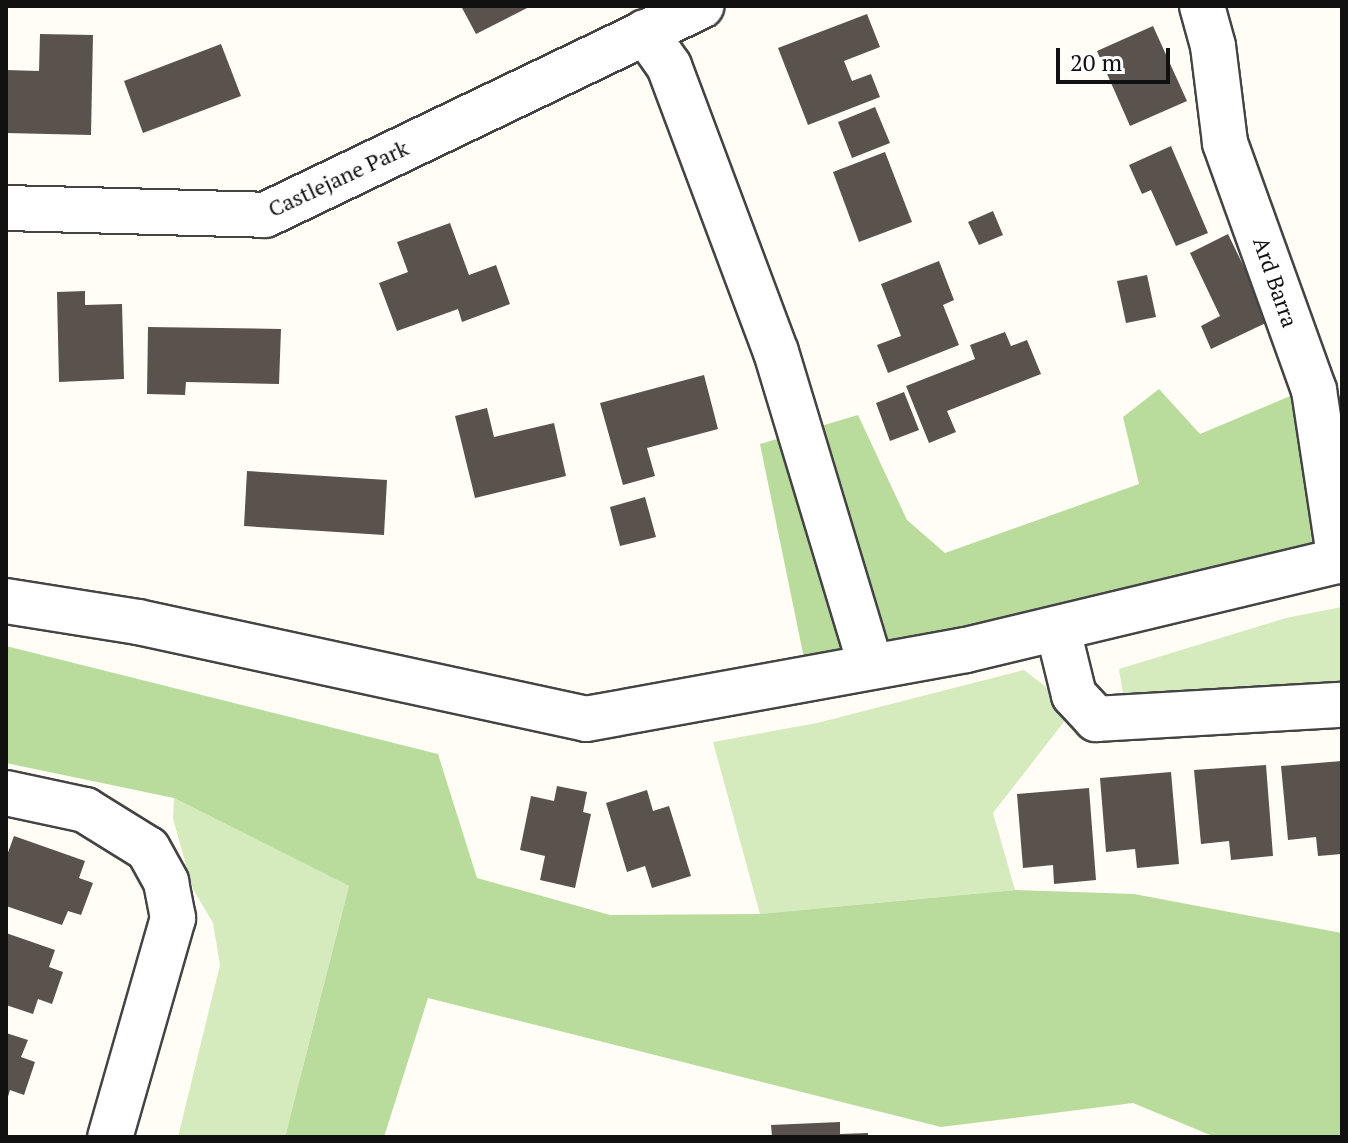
<!DOCTYPE html>
<style>
body{margin:0}
#map{position:relative;width:1348px;height:1143px;overflow:hidden;background:#fffdf5;font-family:"PT Serif",serif}
div>[style]{position:absolute}
.green>*{inset:0;background:#d5ebbd}
.forest>*{inset:0;background:#b9dc9c}
.building>*{inset:0;background:#5a524d}
.roads{filter:drop-shadow(2px 0 #444) drop-shadow(-2px 0 #444) drop-shadow(0 2px #444) drop-shadow(0 -2px #444)}
.minor>*{height:44px;margin:-22px;padding:0 22px;transform-origin:22px;border-radius:22px;background:#fff}
span{translate:-50% -50%;white-space:nowrap;text-align:center;line-height:1.15;-webkit-text-stroke:8px #fff;paint-order:stroke}
.street-label{font-size:22px;color:#111}
.frame{position:absolute;inset:0;border:8px solid #111;pointer-events:none}
.scale{position:absolute;left:1056px;top:48px;width:114px;height:36px;box-sizing:border-box;border:4px solid #111;border-top:0;padding-left:10px;font-size:24px;line-height:28px;white-space:nowrap;color:#111;-webkit-text-stroke:6px #fff;paint-order:stroke}
</style>
<div id="map">
<div class="green">
<div style="clip-path:polygon(1342px 607px,1342px 681px,1150px 704px,1123px 694px,1119px 669px,1286px 618px)"></div>
<div style="clip-path:polygon(1024px 670px,1046px 687px,1067px 718px,993px 813px,1015px 890px,760px 914px,713px 742px,817px 723px)"></div>
<div style="clip-path:polygon(174px 798px,349px 886px,285px 1137px,178px 1137px,220px 965px,213px 923px,193px 889px,173px 819px)"></div>
</div>
<div class="forest">
<div style="clip-path:polygon(1326px 381px,1342px 525px,1297px 554px,1078px 611px,805px 663px,760px 444px,858px 415px,907px 520px,945px 553px,1139px 484px,1123px 417px,1159px 389px,1200px 434px)"></div>
<div style="clip-path:polygon(6px 646px,438px 754px,477px 878px,610px 915px,760px 914px,1015px 890px,1134px 894px,1342px 933px,1342px 1137px,1215px 1137px,1133px 1103px,941px 1127px,428px 998px,384px 1137px,285px 1137px,349px 886px,174px 798px,6px 763px)"></div>
</div>
<div class="building">
<div style="clip-path:polygon(461px 6px,531px 6px,476px 34px)"></div>
<div style="clip-path:polygon(867px 14px,880px 47px,844px 61px,852px 81px,871px 74px,880px 97px,808px 125px,778px 48px)"></div>
<div style="clip-path:polygon(1153px 26px,1187px 101px,1130px 126px,1097px 51px)"></div>
<div style="clip-path:polygon(40px 34px,93px 35px,91px 135px,6px 133px,6px 70px,39px 71px)"></div>
<div style="clip-path:polygon(221px 44px,241px 96px,143px 133px,124px 81px)"></div>
<div style="clip-path:polygon(875px 107px,890px 143px,852px 158px,838px 122px)"></div>
<div style="clip-path:polygon(1171px 146px,1208px 233px,1176px 246px,1151px 190px,1142px 194px,1129px 165px)"></div>
<div style="clip-path:polygon(885px 152px,912px 222px,859px 242px,833px 172px)"></div>
<div style="clip-path:polygon(993px 211px,1003px 235px,979px 245px,968px 222px)"></div>
<div style="clip-path:polygon(450px 223px,469px 275px,496px 265px,510px 304px,462px 322px,458px 309px,397px 331px,379px 283px,408px 272px,397px 242px)"></div>
<div style="clip-path:polygon(1228px 234px,1270px 321px,1211px 349px,1201px 326px,1220px 316px,1190px 253px)"></div>
<div style="clip-path:polygon(939px 261px,954px 300px,943px 305px,959px 345px,888px 373px,877px 345px,901px 336px,881px 284px)"></div>
<div style="clip-path:polygon(1147px 275px,1156px 317px,1126px 323px,1117px 281px)"></div>
<div style="clip-path:polygon(85px 291px,85px 305px,122px 304px,124px 379px,59px 382px,57px 292px)"></div>
<div style="clip-path:polygon(148px 327px,281px 329px,279px 384px,186px 382px,185px 395px,147px 394px)"></div>
<div style="clip-path:polygon(1005px 332px,1011px 346px,1027px 340px,1041px 374px,947px 411px,956px 432px,929px 443px,906px 386px,975px 359px,970px 345px)"></div>
<div style="clip-path:polygon(704px 375px,718px 429px,647px 448px,655px 476px,623px 485px,600px 403px)"></div>
<div style="clip-path:polygon(904px 392px,919px 430px,890px 441px,876px 403px)"></div>
<div style="clip-path:polygon(487px 408px,494px 437px,554px 423px,566px 476px,475px 498px,455px 416px)"></div>
<div style="clip-path:polygon(247px 471px,387px 480px,384px 535px,244px 526px)"></div>
<div style="clip-path:polygon(645px 497px,656px 537px,620px 546px,610px 507px)"></div>
<div style="clip-path:polygon(1342px 761px,1342px 854px,1318px 856px,1316px 837px,1288px 840px,1281px 766px)"></div>
<div style="clip-path:polygon(1266px 765px,1273px 856px,1231px 860px,1229px 841px,1201px 844px,1194px 770px)"></div>
<div style="clip-path:polygon(1171px 772px,1179px 864px,1137px 868px,1135px 849px,1106px 852px,1100px 778px)"></div>
<div style="clip-path:polygon(557px 786px,587px 792px,583px 812px,591px 814px,575px 888px,540px 880px,545px 856px,520px 850px,531px 796px,554px 801px)"></div>
<div style="clip-path:polygon(1089px 788px,1096px 880px,1054px 884px,1053px 865px,1023px 868px,1017px 794px)"></div>
<div style="clip-path:polygon(647px 790px,653px 811px,669px 806px,691px 876px,652px 888px,645px 866px,627px 872px,606px 803px)"></div>
<div style="clip-path:polygon(14px 836px,85px 861px,79px 878px,93px 883px,81px 915px,68px 911px,62px 925px,6px 906px,6px 858px)"></div>
<div style="clip-path:polygon(6px 933px,55px 950px,49px 967px,63px 972px,52px 1004px,38px 999px,33px 1014px,6px 1005px)"></div>
<div style="clip-path:polygon(6px 1033px,28px 1040px,21px 1057px,35px 1062px,24px 1095px,10px 1090px,7px 1100px)"></div>
<div style="clip-path:polygon(840px 1122px,840px 1134px,868px 1133px,868px 1137px,772px 1137px,771px 1125px)"></div>
</div>
<div class="roads">
<div class="minor">
<div style="left:1202px;top:6px;width:41px;rotate:74.6deg"></div>
<div style="left:1213px;top:46px;width:98px;rotate:82.9deg"></div>
<div style="left:1225px;top:143px;width:263px;rotate:70.2deg"></div>
<div style="left:1314px;top:390px;width:173px;rotate:81.4deg"></div>
<div style="left:645px;top:32px;width:42px;rotate:54.8deg"></div>
<div style="left:669px;top:66px;width:305px;rotate:69.5deg"></div>
<div style="left:776px;top:352px;width:328px;rotate:73.2deg"></div>
<div style="left:6px;top:208px;width:259px;rotate:1.5deg"></div>
<div style="left:265px;top:215px;width:484px;rotate:-25.6deg"></div>
<div style="left:6px;top:601px;width:134px;rotate:9deg"></div>
<div style="left:138px;top:622px;width:458px;rotate:12.2deg"></div>
<div style="left:586px;top:719px;width:386px;rotate:-10.3deg"></div>
<div style="left:966px;top:650px;width:387px;rotate:-13.5deg"></div>
<div style="left:1058px;top:630px;width:67px;rotate:76.2deg"></div>
<div style="left:1074px;top:695px;width:33px;rotate:47deg"></div>
<div style="left:1096px;top:719px;width:246px;rotate:-3.3deg"></div>
<div style="left:6px;top:793px;width:81px;rotate:12.1deg"></div>
<div style="left:85px;top:810px;width:74px;rotate:31.8deg"></div>
<div style="left:148px;top:849px;width:38px;rotate:61deg"></div>
<div style="left:166px;top:882px;width:37px;rotate:79deg"></div>
<div style="left:173px;top:918px;width:228px;rotate:106deg"></div>
</div>
</div>
<div class="street-label">
<span style="left:338px;top:178px;rotate:-25deg">Castlejane Park</span>
<span style="left:1276px;top:282px;rotate:71deg">Ard Barra</span>
</div>
<div class="frame"></div>
<div class="scale">20 m</div>
</div>
